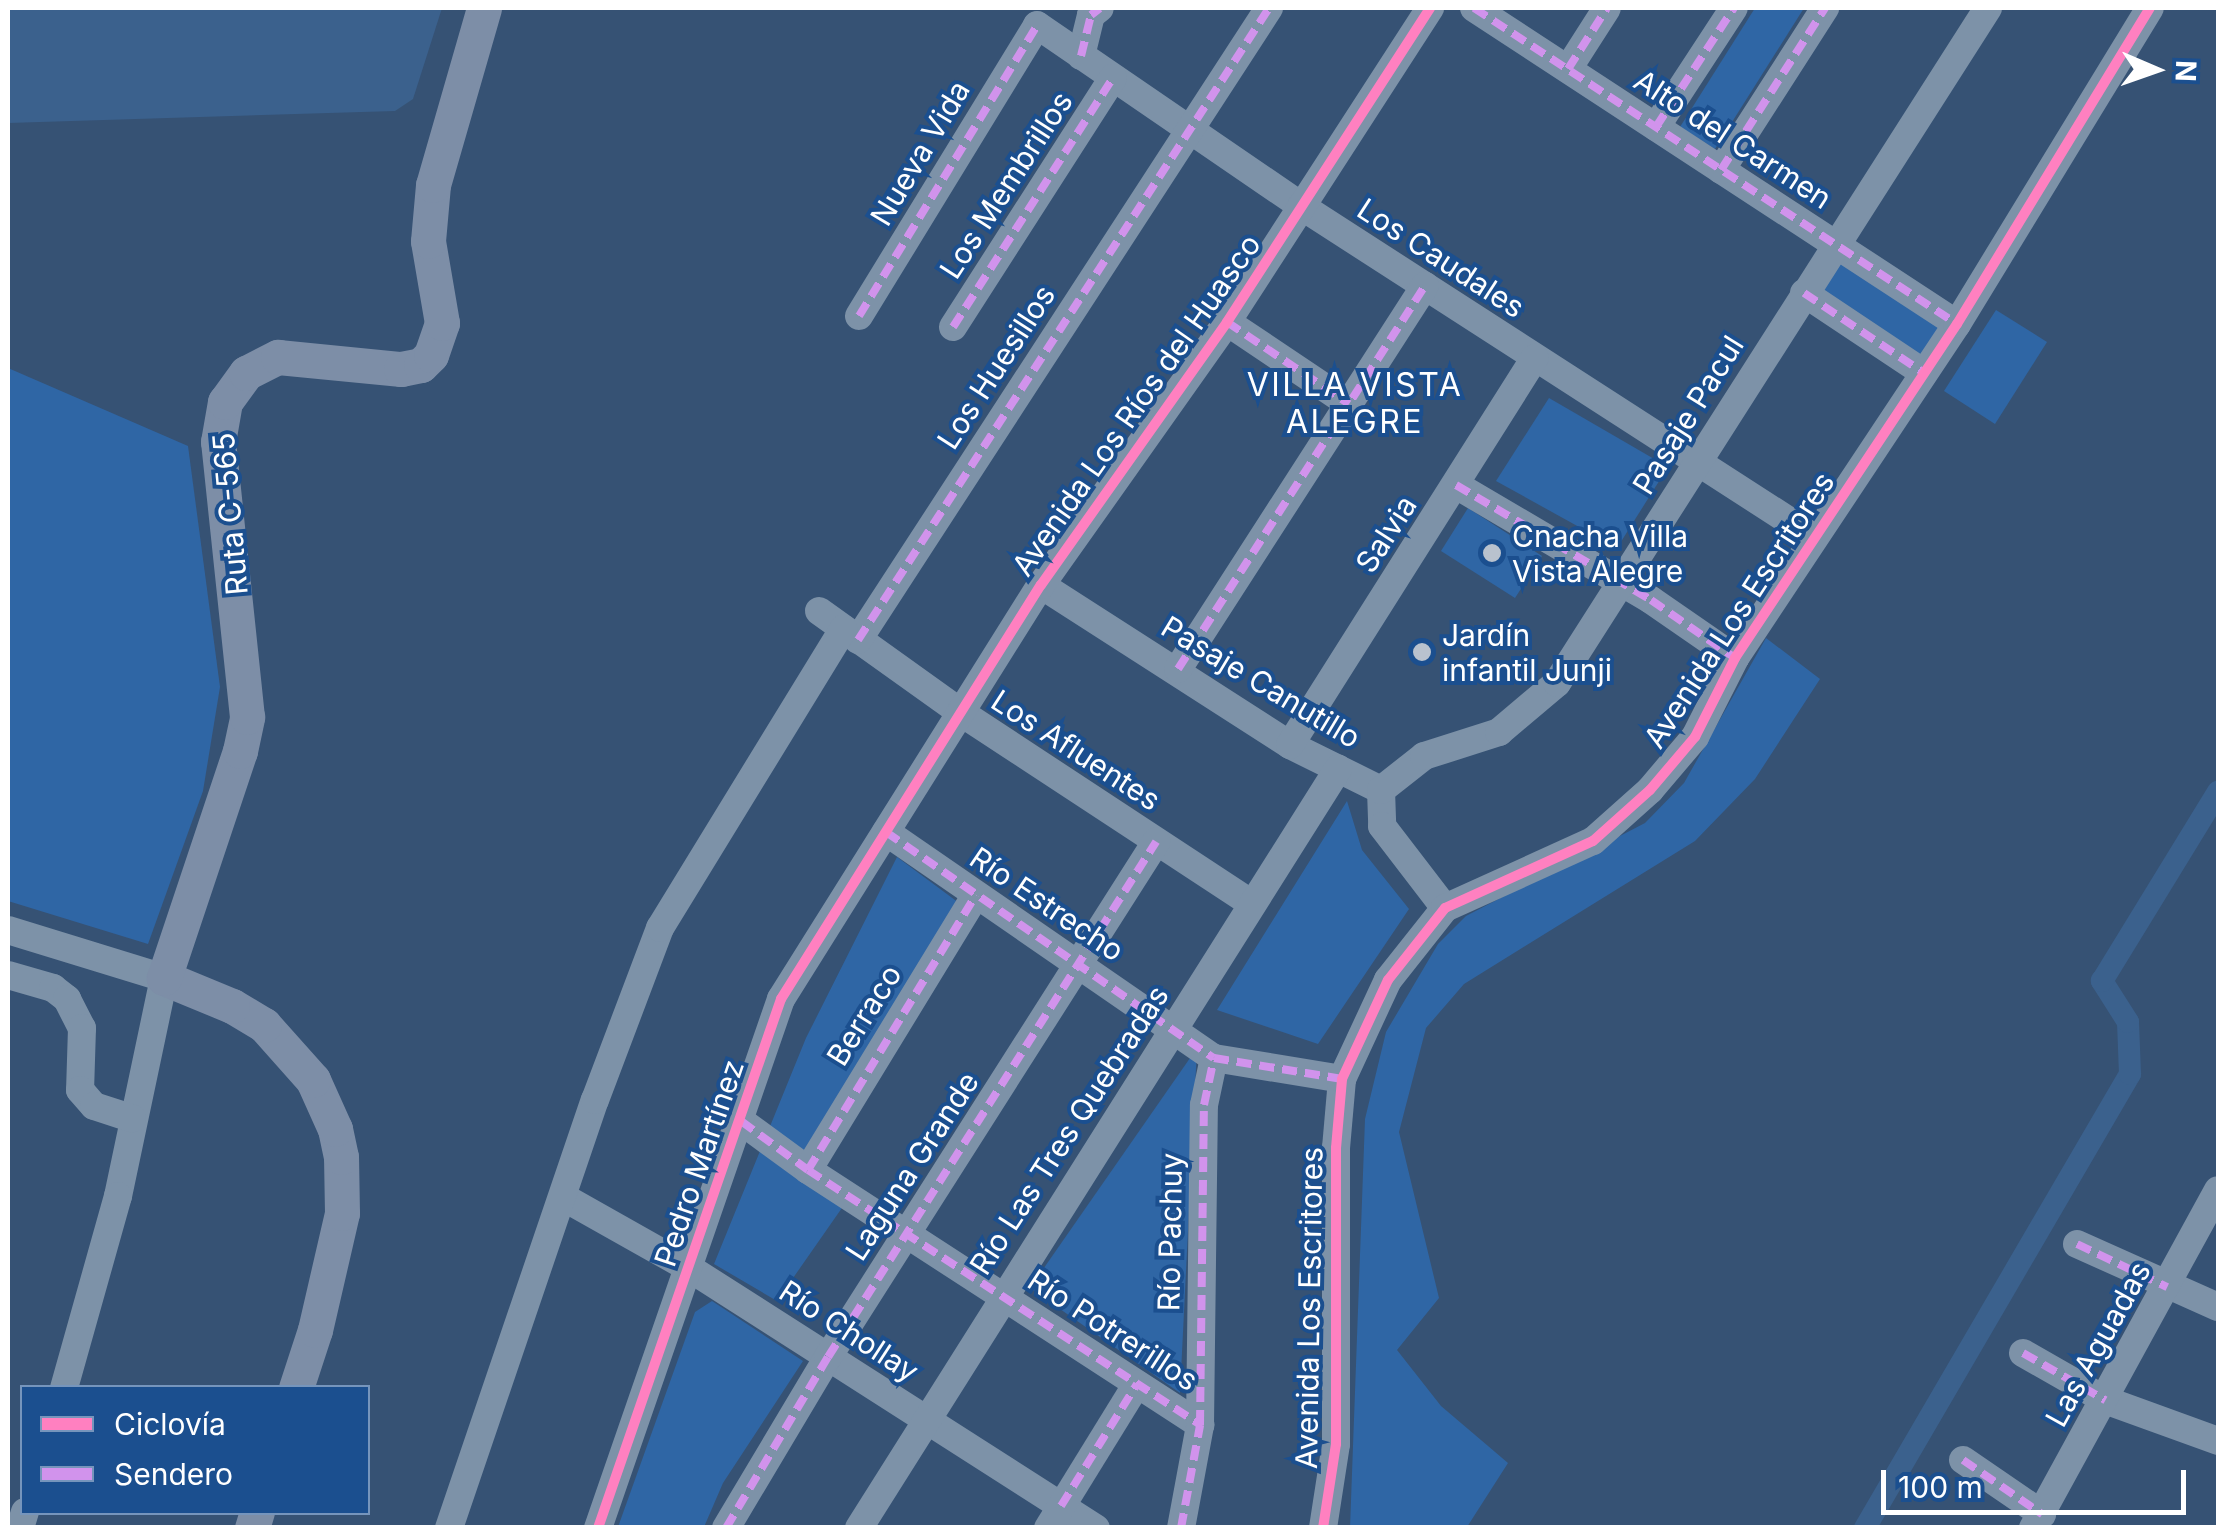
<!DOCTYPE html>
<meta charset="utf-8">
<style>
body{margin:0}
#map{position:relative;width:2226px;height:1535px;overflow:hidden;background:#365274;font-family:Inter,sans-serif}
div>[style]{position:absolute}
.green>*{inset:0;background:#2f66a5}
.water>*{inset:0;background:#3b618d}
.canal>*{height:22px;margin:-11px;padding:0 11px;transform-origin:11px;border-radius:11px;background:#3b618d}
.minor>*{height:28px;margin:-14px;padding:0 14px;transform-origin:14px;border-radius:14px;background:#7d92a8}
.major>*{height:35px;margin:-17.5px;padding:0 17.5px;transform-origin:17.5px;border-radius:17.5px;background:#7d8ea7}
.quiet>*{height:8px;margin-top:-4px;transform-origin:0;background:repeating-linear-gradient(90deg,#d193ec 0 15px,transparent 0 23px)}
.cycleway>*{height:10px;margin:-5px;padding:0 5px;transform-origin:5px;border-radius:5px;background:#ff80c0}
.dots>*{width:28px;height:28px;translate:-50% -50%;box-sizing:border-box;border:5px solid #1b4f8f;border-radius:50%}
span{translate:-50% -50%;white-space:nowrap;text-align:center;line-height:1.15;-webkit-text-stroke:8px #1b4f8f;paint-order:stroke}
.street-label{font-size:30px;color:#fff}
.poi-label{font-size:30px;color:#fff}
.left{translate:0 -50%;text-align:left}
.neighbourhood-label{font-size:32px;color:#fff;letter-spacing:2.5px}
.frame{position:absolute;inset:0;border:10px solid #fff;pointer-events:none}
.legend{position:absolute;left:20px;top:1385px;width:350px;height:130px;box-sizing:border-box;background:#1b4f8f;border:2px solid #7695bc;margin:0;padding:12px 18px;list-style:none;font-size:30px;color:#fff}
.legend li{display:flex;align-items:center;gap:20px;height:50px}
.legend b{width:50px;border:2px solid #7695bc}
.north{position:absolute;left:2106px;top:20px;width:100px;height:100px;-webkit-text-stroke:8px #1b4f8f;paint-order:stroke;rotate:92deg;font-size:28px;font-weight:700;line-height:40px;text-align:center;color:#fff}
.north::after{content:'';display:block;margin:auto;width:35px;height:45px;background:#fff;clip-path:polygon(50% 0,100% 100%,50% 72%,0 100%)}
.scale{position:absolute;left:1881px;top:1470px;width:305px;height:45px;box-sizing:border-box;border:5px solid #fff;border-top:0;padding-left:12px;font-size:30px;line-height:35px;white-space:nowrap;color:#fff;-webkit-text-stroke:8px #1b4f8f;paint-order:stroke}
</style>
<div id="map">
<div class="green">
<div style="clip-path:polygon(1755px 8px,1804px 8px,1715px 149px,1680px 127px)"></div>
<div style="clip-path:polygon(1836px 247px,1955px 325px,1924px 371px,1806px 293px)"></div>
<div style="clip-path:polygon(1996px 310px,2047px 342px,1995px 424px,1944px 391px)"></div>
<div style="clip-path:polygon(8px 368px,188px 446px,220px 687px,203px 791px,148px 944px,8px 901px)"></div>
<div style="clip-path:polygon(1549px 398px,1668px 467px,1617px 548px,1496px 481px)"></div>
<div style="clip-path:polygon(1468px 508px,1542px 556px,1515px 598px,1441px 551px)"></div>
<div style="clip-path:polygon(1766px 638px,1820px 679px,1755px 779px,1695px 841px,1464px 984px,1426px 1028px,1399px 1132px,1439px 1298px,1397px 1350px,1441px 1406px,1508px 1463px,1467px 1527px,1350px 1528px,1365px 1119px,1386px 1032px,1438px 944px,1466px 916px,1645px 823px,1684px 783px)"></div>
<div style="clip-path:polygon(1347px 801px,1362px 850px,1409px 909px,1318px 1044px,1217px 1010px)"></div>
<div style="clip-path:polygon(897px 857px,959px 903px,796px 1170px,844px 1205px,777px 1301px,714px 1264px,806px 1038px)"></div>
<div style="clip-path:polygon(1197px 1048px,1180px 1393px,1030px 1288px)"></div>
<div style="clip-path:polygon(712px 1301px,803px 1361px,723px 1483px,704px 1527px,618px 1527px,695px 1312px)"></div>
</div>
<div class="water">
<div style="clip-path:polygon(8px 8px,442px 8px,413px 99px,395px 111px,8px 123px)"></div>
</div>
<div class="canal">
<div style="left:1865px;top:1528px;width:526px;rotate:-59.73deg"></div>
<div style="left:2130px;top:1074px;width:52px;rotate:-92.2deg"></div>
<div style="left:2128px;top:1022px;width:49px;rotate:-122.4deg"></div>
<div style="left:2102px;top:981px;width:222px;rotate:-58.5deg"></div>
</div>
<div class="minor">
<div style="left:1474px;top:8px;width:577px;rotate:33.19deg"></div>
<div style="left:1081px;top:56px;width:42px;rotate:-76.3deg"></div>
<div style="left:1091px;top:15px;width:11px;rotate:-38deg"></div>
<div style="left:1568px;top:69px;width:72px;rotate:-57.4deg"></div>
<div style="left:1656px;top:127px;width:142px;rotate:-56.8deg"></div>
<div style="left:1721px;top:170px;width:193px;rotate:-57.3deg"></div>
<div style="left:1804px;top:293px;width:144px;rotate:33.7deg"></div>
<div style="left:859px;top:316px;width:341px;rotate:-58.5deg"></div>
<div style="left:1037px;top:25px;width:320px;rotate:34.4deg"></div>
<div style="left:1301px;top:206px;width:611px;rotate:32.83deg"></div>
<div style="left:1227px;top:322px;width:147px;rotate:33.9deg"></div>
<div style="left:953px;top:327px;width:296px;rotate:-57.3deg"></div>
<div style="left:1456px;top:485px;width:226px;rotate:30.5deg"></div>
<div style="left:1651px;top:600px;width:102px;rotate:34.6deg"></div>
<div style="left:1041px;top:585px;width:296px;rotate:32.7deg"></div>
<div style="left:1290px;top:745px;width:102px;rotate:26.3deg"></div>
<div style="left:1381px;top:790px;width:36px;rotate:88deg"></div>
<div style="left:1382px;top:826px;width:103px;rotate:52.5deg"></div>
<div style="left:819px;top:611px;width:173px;rotate:35.6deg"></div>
<div style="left:960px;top:712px;width:349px;rotate:33.3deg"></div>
<div style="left:858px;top:640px;width:754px;rotate:-56.96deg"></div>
<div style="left:1178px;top:669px;width:456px;rotate:-57.2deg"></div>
<div style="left:1290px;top:745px;width:458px;rotate:-57.7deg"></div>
<div style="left:1381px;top:790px;width:55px;rotate:-38.3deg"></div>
<div style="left:1424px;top:756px;width:79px;rotate:-17.7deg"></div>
<div style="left:1499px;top:732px;width:76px;rotate:-40.2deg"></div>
<div style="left:1557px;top:683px;width:801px;rotate:-57.44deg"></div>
<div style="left:886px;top:832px;width:398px;rotate:34.6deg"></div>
<div style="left:1214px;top:1058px;width:130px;rotate:9.3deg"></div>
<div style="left:8px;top:930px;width:163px;rotate:17.1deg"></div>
<div style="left:164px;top:978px;width:223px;rotate:101.9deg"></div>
<div style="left:118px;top:1196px;width:199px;rotate:105.7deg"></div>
<div style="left:8px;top:975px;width:47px;rotate:16.1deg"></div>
<div style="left:53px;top:988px;width:18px;rotate:38deg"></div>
<div style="left:67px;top:999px;width:33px;rotate:63deg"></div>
<div style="left:82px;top:1028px;width:62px;rotate:91.8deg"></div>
<div style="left:80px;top:1090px;width:21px;rotate:49deg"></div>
<div style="left:94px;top:1106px;width:40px;rotate:18deg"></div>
<div style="left:741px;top:1121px;width:83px;rotate:36.2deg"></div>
<div style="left:808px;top:1170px;width:468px;rotate:33deg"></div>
<div style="left:808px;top:1170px;width:322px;rotate:-58.6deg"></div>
<div style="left:563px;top:1197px;width:145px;rotate:29.4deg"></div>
<div style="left:689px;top:1268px;width:483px;rotate:32.6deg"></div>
<div style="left:2077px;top:1244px;width:154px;rotate:24.1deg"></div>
<div style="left:2023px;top:1353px;width:95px;rotate:29.8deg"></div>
<div style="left:2105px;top:1400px;width:120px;rotate:19.9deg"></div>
<div style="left:1963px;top:1460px;width:96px;rotate:34.4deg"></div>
<div style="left:20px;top:1528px;width:17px;rotate:-73deg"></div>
<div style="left:449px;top:1528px;width:452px;rotate:-71.2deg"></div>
<div style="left:595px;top:1100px;width:184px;rotate:-69.3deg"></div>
<div style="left:660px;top:928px;width:351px;rotate:-58.5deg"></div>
<div style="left:598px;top:1528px;width:560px;rotate:-70.92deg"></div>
<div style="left:781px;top:999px;width:489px;rotate:-57.9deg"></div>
<div style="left:1041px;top:585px;width:322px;rotate:-54.7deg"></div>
<div style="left:1227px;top:322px;width:374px;rotate:-57.1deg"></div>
<div style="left:726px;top:1528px;width:199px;rotate:-59.2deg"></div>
<div style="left:828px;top:1357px;width:611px;rotate:-57.51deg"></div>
<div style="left:859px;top:1528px;width:898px;rotate:-57.74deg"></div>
<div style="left:1048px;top:1528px;width:169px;rotate:-58.3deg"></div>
<div style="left:1181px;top:1528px;width:105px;rotate:-79.5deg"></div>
<div style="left:1200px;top:1425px;width:320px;rotate:-89.3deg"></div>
<div style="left:1204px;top:1105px;width:48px;rotate:-78deg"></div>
<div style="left:1323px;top:1528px;width:85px;rotate:-81.2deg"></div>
<div style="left:1336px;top:1444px;width:296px;rotate:-90deg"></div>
<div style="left:1336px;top:1148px;width:69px;rotate:-85deg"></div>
<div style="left:1342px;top:1079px;width:109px;rotate:-65.1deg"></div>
<div style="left:1388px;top:980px;width:92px;rotate:-51.6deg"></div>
<div style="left:1445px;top:908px;width:162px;rotate:-24.4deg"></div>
<div style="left:1593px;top:841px;width:76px;rotate:-41.8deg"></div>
<div style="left:1650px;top:790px;width:70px;rotate:-49.7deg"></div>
<div style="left:1695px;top:737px;width:89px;rotate:-63.1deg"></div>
<div style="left:1735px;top:658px;width:401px;rotate:-56.4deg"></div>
<div style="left:1957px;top:324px;width:370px;rotate:-58.6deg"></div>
<div style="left:2033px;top:1528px;width:385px;rotate:-61.3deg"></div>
</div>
<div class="major">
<div style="left:296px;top:1388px;width:61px;rotate:-71.9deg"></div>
<div style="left:315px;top:1330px;width:120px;rotate:-77deg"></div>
<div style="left:342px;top:1213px;width:56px;rotate:-91deg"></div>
<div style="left:341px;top:1157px;width:29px;rotate:-102deg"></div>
<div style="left:335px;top:1129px;width:54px;rotate:-114.2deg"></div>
<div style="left:313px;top:1080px;width:74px;rotate:-131.7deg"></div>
<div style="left:264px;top:1025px;width:37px;rotate:-149deg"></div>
<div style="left:232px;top:1006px;width:74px;rotate:-157.6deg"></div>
<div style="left:164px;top:978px;width:239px;rotate:-71.5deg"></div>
<div style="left:240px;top:751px;width:35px;rotate:-78deg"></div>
<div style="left:247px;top:717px;width:277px;rotate:-96deg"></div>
<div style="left:218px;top:442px;width:41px;rotate:-80.1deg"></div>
<div style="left:225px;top:402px;width:36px;rotate:-54deg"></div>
<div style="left:246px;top:373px;width:36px;rotate:-27deg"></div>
<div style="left:278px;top:357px;width:124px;rotate:5.6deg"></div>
<div style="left:401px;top:369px;width:20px;rotate:-11deg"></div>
<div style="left:421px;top:365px;width:14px;rotate:-45deg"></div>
<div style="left:431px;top:355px;width:34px;rotate:-71deg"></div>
<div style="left:442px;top:323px;width:83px;rotate:-99.7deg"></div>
<div style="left:428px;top:241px;width:56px;rotate:-84.9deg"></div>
<div style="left:433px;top:185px;width:184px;rotate:-73.9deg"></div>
<div style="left:252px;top:1528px;width:17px;rotate:-73deg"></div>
</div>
<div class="quiet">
<div style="left:1474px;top:8px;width:577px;rotate:33.19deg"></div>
<div style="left:1081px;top:56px;width:42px;rotate:-76.3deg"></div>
<div style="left:1091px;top:15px;width:11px;rotate:-38deg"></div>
<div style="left:1568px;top:69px;width:72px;rotate:-57.4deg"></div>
<div style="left:1656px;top:127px;width:142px;rotate:-56.8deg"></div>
<div style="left:1721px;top:170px;width:193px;rotate:-57.3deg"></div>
<div style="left:1804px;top:293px;width:144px;rotate:33.7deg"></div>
<div style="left:859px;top:316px;width:341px;rotate:-58.5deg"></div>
<div style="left:1227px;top:322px;width:147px;rotate:33.9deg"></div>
<div style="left:953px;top:327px;width:296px;rotate:-57.3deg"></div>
<div style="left:1456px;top:485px;width:226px;rotate:30.5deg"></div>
<div style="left:1651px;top:600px;width:102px;rotate:34.6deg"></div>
<div style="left:858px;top:640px;width:754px;rotate:-56.96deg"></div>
<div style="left:1178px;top:669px;width:456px;rotate:-57.2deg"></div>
<div style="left:886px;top:832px;width:398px;rotate:34.6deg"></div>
<div style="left:1214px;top:1058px;width:130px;rotate:9.3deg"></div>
<div style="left:741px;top:1121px;width:83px;rotate:36.2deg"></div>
<div style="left:808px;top:1170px;width:468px;rotate:33deg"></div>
<div style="left:808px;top:1170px;width:322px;rotate:-58.6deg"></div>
<div style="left:2077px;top:1244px;width:100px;rotate:25.5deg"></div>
<div style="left:2023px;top:1353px;width:95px;rotate:29.8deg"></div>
<div style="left:1963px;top:1460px;width:96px;rotate:34.4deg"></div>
<div style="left:1061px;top:1506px;width:144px;rotate:-58.1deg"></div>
<div style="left:726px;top:1528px;width:199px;rotate:-59.2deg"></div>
<div style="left:828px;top:1357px;width:611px;rotate:-57.51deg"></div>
<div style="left:1181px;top:1528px;width:105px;rotate:-79.5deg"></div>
<div style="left:1200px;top:1425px;width:320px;rotate:-89.3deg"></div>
<div style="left:1204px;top:1105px;width:48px;rotate:-78deg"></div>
</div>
<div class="cycleway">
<div style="left:598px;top:1528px;width:560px;rotate:-70.92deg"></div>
<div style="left:781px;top:999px;width:489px;rotate:-57.9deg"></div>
<div style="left:1041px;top:585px;width:322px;rotate:-54.7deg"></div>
<div style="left:1227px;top:322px;width:374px;rotate:-57.1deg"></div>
<div style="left:1323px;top:1528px;width:85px;rotate:-81.2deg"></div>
<div style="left:1336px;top:1444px;width:296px;rotate:-90deg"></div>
<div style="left:1336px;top:1148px;width:69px;rotate:-85deg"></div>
<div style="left:1342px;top:1079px;width:109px;rotate:-65.1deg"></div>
<div style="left:1388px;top:980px;width:92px;rotate:-51.6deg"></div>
<div style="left:1445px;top:908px;width:162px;rotate:-24.4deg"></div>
<div style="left:1593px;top:841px;width:76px;rotate:-41.8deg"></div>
<div style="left:1650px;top:790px;width:70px;rotate:-49.7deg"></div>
<div style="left:1695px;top:737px;width:89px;rotate:-63.1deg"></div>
<div style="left:1735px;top:658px;width:401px;rotate:-56.4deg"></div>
<div style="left:1957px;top:324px;width:370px;rotate:-58.6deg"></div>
</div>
<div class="dots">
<div style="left:1492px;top:553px;background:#b9c2ce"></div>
<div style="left:1422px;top:652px;background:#b9c2ce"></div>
</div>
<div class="street-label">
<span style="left:1733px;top:139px;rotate:33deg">Alto del Carmen</span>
<span style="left:920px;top:153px;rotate:-59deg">Nueva Vida</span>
<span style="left:1006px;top:185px;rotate:-57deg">Los Membrillos</span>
<span style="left:1441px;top:258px;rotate:33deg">Los Caudales</span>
<span style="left:996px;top:367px;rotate:-57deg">Los Huesillos</span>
<span style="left:1136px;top:405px;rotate:-55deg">Avenida Los Ríos del Huasco</span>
<span style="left:1688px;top:415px;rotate:-58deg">Pasaje Pacul</span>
<span style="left:230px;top:514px;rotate:-95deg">Ruta C-565</span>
<span style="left:1386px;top:534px;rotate:-57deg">Salvia</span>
<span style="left:1739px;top:610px;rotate:-57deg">Avenida Los Escritores</span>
<span style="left:1261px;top:682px;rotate:31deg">Pasaje Canutillo</span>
<span style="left:1076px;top:750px;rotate:33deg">Los Afluentes</span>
<span style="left:1047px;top:904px;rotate:34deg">Río Estrecho</span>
<span style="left:864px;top:1015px;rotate:-58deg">Berraco</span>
<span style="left:1069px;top:1130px;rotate:-57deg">Río Las Tres Quebradas</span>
<span style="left:699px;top:1163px;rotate:-71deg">Pedro Martínez</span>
<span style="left:912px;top:1166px;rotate:-57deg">Laguna Grande</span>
<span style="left:1170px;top:1232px;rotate:-89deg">Río Pachuy</span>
<span style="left:1309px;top:1308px;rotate:-89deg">Avenida Los Escritores</span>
<span style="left:1113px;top:1330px;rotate:33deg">Río Potrerillos</span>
<span style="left:849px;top:1331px;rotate:33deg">Río Chollay</span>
<span style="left:2098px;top:1344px;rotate:-61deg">Las Aguadas</span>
</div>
<div class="poi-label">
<span class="left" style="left:1512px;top:553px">Cnacha Villa<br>Vista Alegre</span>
<span class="left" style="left:1442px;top:652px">Jardín<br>infantil Junji</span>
</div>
<div class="neighbourhood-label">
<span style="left:1355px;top:404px">VILLA VISTA<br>ALEGRE</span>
</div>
<div class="frame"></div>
<ul class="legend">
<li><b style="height:12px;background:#ff80c0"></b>Ciclovía</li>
<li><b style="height:12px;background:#d193ec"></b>Sendero</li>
</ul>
<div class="north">N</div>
<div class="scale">100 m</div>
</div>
